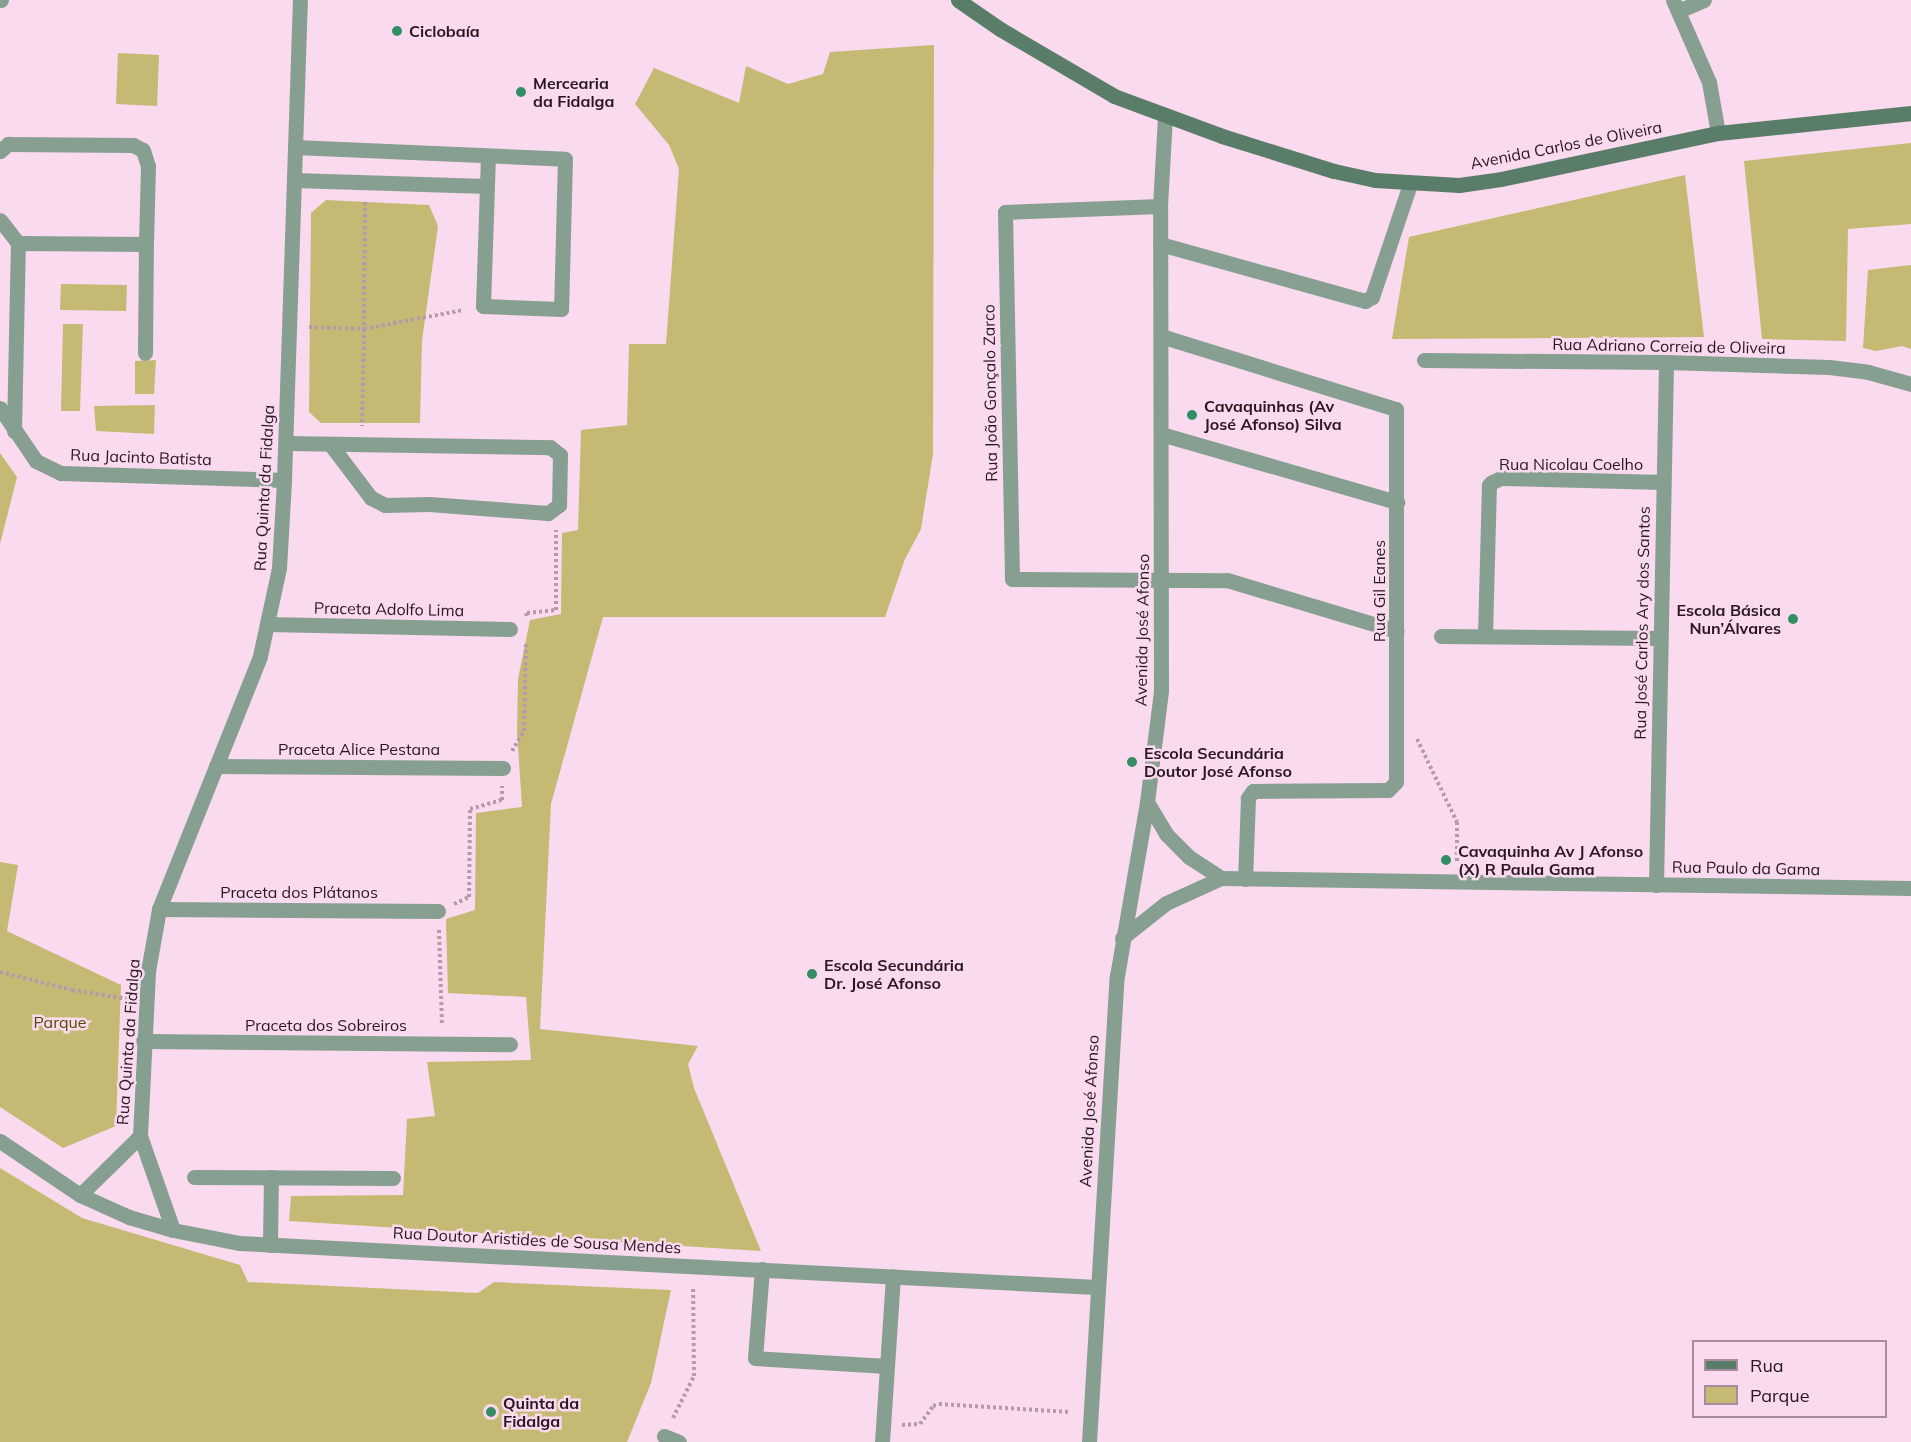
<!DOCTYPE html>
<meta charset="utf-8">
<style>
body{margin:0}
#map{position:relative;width:1911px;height:1442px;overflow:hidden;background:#fadaee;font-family:Mulish,sans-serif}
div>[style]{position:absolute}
.green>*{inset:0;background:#c5ba73}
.path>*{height:4px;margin-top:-2px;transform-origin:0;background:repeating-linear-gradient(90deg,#b59aab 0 3px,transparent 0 6px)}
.minor>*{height:15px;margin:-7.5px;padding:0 7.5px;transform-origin:7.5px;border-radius:7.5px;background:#879f91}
.tertiary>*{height:15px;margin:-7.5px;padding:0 7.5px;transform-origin:7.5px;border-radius:7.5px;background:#879f91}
.secondary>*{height:15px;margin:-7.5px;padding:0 7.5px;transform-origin:7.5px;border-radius:7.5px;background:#597d69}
.dots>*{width:16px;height:16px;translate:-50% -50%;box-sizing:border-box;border:3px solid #fadaee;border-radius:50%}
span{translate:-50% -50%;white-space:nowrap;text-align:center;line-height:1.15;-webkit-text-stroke:5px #fadaee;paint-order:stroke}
.poi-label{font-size:16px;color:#291723;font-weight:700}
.left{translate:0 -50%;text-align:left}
.right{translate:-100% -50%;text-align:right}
.street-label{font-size:16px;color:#291723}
.park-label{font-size:16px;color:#554b04}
.legend{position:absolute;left:1692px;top:1340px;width:195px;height:78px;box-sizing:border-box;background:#fadaee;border:2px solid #a68c9d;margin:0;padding:8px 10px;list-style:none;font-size:18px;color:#291723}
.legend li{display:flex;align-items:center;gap:12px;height:30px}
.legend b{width:30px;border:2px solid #a68c9d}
</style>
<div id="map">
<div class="green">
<div style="clip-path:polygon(934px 45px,933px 454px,921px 529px,905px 559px,885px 617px,603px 617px,551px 804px,540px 1029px,698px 1046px,688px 1064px,694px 1088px,761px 1251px,289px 1221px,291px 1196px,403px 1195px,407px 1119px,435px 1116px,427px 1062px,531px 1060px,526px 997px,448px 993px,446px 919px,475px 910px,476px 813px,522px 807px,517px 731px,518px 679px,530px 620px,561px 614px,562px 533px,578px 530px,581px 430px,627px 425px,629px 344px,666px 344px,679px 169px,669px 145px,635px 104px,654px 68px,739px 103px,746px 66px,788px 84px,823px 74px,830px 52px)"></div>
<div style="clip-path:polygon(118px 53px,159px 55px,157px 106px,116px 104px)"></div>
<div style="clip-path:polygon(1911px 143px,1911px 224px,1848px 229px,1846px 341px,1762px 339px,1744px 161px)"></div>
<div style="clip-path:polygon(1685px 175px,1704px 337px,1392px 339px,1409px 237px)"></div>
<div style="clip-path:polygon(326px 200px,429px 205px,438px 226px,422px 341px,420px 423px,321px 423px,309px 412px,311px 213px)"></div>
<div style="clip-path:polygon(1911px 265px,1911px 349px,1902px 346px,1876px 351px,1863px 348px,1868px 270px)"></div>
<div style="clip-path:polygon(61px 284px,127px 285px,126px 311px,60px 310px)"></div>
<div style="clip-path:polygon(63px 324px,83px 324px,80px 411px,61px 411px)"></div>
<div style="clip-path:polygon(156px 360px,154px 394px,135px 394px,135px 361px)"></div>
<div style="clip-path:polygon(155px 405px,154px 434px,96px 431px,94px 406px)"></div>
<div style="clip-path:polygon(0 453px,17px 477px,0 544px)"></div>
<div style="clip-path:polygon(0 862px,18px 865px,7px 931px,121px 985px,116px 1126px,63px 1148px,0 1107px)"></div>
<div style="clip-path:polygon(0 1168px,82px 1218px,240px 1265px,248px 1282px,478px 1293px,494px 1282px,671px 1290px,651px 1383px,627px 1442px,0 1442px)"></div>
</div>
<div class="path">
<div style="left:365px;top:202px;width:127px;rotate:90.5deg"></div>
<div style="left:364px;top:329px;width:102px;rotate:-10.8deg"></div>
<div style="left:309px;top:327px;width:55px;rotate:2.1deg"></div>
<div style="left:364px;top:329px;width:97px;rotate:91.2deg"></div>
<div style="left:526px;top:616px;width:3px;rotate:-72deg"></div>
<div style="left:527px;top:613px;width:29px;rotate:-6deg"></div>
<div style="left:556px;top:610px;width:80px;rotate:-90deg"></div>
<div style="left:1417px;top:739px;width:92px;rotate:64.3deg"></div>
<div style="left:1457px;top:822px;width:42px;rotate:90deg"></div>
<div style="left:512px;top:751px;width:23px;rotate:-59deg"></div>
<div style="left:524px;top:731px;width:89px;rotate:-88.7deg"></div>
<div style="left:454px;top:904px;width:17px;rotate:-25deg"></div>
<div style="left:469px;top:897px;width:88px;rotate:-89.3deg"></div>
<div style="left:470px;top:809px;width:33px;rotate:-16deg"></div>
<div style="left:502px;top:800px;width:14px;rotate:-90deg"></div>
<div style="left:439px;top:930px;width:95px;rotate:88.2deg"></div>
<div style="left:0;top:972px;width:74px;rotate:14deg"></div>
<div style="left:72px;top:990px;width:57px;rotate:9.1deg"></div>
<div style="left:673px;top:1418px;width:47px;rotate:-63.4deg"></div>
<div style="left:694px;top:1376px;width:89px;rotate:-90.6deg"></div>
<div style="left:902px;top:1425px;width:18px;rotate:-3deg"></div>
<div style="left:920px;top:1424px;width:22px;rotate:-54deg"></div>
<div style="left:933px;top:1406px;width:6px;rotate:-18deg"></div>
<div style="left:939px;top:1404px;width:131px;rotate:3.5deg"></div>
</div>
<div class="minor">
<div style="left:1673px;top:0;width:90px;rotate:66.3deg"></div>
<div style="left:1709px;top:82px;width:52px;rotate:80deg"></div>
<div style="left:1678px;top:11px;width:28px;rotate:-23deg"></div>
<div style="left:295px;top:147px;width:270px;rotate:2.5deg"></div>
<div style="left:565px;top:159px;width:150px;rotate:91.5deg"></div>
<div style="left:561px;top:309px;width:78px;rotate:-177.8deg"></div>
<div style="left:483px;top:306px;width:149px;rotate:-88.1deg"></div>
<div style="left:0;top:151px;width:11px;rotate:-41deg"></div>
<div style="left:8px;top:144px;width:125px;rotate:0.5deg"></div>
<div style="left:133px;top:145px;width:11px;rotate:27deg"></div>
<div style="left:143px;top:150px;width:17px;rotate:73deg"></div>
<div style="left:148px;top:166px;width:78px;rotate:91.5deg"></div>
<div style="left:146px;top:244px;width:128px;rotate:-179.6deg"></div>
<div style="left:18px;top:243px;width:29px;rotate:-128deg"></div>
<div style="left:294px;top:180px;width:193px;rotate:1.8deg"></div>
<div style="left:1160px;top:206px;width:155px;rotate:177.8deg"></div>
<div style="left:1005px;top:212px;width:367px;rotate:88.9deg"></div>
<div style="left:1012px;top:579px;width:215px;rotate:0.3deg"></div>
<div style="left:1227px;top:580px;width:177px;rotate:16.7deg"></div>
<div style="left:1160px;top:244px;width:213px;rotate:15.5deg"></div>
<div style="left:1365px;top:301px;width:8px;rotate:-30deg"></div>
<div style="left:1372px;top:297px;width:119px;rotate:-71.4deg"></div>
<div style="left:1161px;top:336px;width:246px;rotate:17.3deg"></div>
<div style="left:1396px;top:409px;width:373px;rotate:90deg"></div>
<div style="left:1396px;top:782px;width:11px;rotate:135deg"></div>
<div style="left:1388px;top:790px;width:135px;rotate:179.6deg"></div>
<div style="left:1253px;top:791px;width:9px;rotate:126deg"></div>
<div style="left:1248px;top:798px;width:81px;rotate:92.1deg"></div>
<div style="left:145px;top:353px;width:109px;rotate:-89.5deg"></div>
<div style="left:1424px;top:360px;width:242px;rotate:0.5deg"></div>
<div style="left:1666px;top:362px;width:163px;rotate:1.8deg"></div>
<div style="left:1829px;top:367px;width:39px;rotate:7deg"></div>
<div style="left:1868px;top:372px;width:45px;rotate:15.6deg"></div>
<div style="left:0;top:408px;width:64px;rotate:55.8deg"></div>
<div style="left:36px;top:461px;width:28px;rotate:26deg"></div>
<div style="left:61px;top:473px;width:223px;rotate:1.8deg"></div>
<div style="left:14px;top:431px;width:188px;rotate:-88.8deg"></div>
<div style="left:1161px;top:434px;width:246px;rotate:16.1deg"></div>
<div style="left:286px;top:443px;width:264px;rotate:0.9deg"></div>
<div style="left:550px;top:447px;width:13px;rotate:39deg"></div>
<div style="left:560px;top:455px;width:50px;rotate:91.1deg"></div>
<div style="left:559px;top:505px;width:14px;rotate:144deg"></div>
<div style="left:548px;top:513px;width:119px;rotate:-175.7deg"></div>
<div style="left:429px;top:504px;width:44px;rotate:178.7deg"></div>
<div style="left:385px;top:505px;width:16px;rotate:-153deg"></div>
<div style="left:371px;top:498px;width:68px;rotate:-127.2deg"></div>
<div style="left:267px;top:624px;width:243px;rotate:1.2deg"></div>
<div style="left:1441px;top:636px;width:218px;rotate:0.5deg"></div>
<div style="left:1485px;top:636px;width:151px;rotate:-88.5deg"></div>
<div style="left:1489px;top:485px;width:4px;rotate:-45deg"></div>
<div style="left:1492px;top:482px;width:10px;rotate:-24deg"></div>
<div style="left:1501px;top:478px;width:162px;rotate:1.4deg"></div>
<div style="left:216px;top:766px;width:287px;rotate:0.4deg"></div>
<div style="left:1147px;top:802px;width:37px;rotate:59deg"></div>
<div style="left:1166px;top:834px;width:33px;rotate:45deg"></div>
<div style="left:1189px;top:857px;width:38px;rotate:33deg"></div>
<div style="left:1656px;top:885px;width:523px;rotate:-88.9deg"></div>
<div style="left:159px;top:909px;width:279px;rotate:0.4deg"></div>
<div style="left:1122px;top:938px;width:56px;rotate:-38.5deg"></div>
<div style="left:1166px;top:903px;width:60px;rotate:-24.4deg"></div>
<div style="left:1221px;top:878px;width:690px;rotate:0.83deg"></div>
<div style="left:143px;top:1041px;width:367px;rotate:0.5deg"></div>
<div style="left:0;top:1141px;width:97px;rotate:34deg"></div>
<div style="left:80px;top:1195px;width:54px;rotate:24.2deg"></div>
<div style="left:129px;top:1217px;width:46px;rotate:16.5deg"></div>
<div style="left:173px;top:1230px;width:67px;rotate:11.1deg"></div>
<div style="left:239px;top:1243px;width:859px;rotate:2.94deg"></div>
<div style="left:194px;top:1177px;width:199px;rotate:0.3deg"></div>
<div style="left:80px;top:1195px;width:84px;rotate:-44.5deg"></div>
<div style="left:173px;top:1230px;width:100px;rotate:-109.3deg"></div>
<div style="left:140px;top:1136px;width:165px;rotate:-87.2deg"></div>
<div style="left:148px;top:971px;width:63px;rotate:-79.9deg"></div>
<div style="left:159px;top:909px;width:272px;rotate:-68.2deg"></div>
<div style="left:260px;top:656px;width:90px;rotate:-77.8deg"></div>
<div style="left:279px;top:568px;width:88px;rotate:-86.7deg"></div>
<div style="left:284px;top:480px;width:480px;rotate:-88.1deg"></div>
<div style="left:270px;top:1245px;width:68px;rotate:-89.2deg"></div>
<div style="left:762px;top:1269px;width:89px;rotate:94.5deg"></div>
<div style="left:755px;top:1358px;width:132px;rotate:3.5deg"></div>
<div style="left:664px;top:1436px;width:16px;rotate:22deg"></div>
<div style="left:882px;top:1442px;width:166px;rotate:-86.2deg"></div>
</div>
<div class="tertiary">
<div style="left:0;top:0;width:1px"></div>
<div style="left:1089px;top:1442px;width:467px;rotate:-86.6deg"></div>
<div style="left:1117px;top:976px;width:177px;rotate:-80.2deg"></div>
<div style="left:1147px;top:802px;width:112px;rotate:-82.8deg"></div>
<div style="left:1161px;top:691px;width:485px;rotate:-90.1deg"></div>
<div style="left:1160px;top:206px;width:89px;rotate:-86.8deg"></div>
</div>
<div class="secondary">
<div style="left:958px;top:0;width:51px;rotate:34.6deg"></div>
<div style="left:1000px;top:29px;width:132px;rotate:30.4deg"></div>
<div style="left:1114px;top:96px;width:115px;rotate:20.3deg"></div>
<div style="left:1222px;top:136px;width:117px;rotate:17.4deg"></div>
<div style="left:1334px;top:171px;width:42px;rotate:12.4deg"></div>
<div style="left:1375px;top:180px;width:84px;rotate:3.4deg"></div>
<div style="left:1459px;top:185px;width:42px;rotate:-8.1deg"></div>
<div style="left:1501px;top:179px;width:222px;rotate:-12deg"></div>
<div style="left:1718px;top:133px;width:194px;rotate:-5.9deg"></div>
</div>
<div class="dots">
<div style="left:397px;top:31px;background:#338e65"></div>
<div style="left:521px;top:92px;background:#338e65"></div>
<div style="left:1192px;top:415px;background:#338e65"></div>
<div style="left:1793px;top:619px;background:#338e65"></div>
<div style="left:1132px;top:762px;background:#338e65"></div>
<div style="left:1446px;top:860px;background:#338e65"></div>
<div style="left:812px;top:974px;background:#338e65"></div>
<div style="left:491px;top:1412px;background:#338e65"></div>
</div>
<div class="poi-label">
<span class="left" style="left:409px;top:31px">Ciclobaía</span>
<span class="left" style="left:533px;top:92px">Mercearia<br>da Fidalga</span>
<span class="left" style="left:1204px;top:415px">Cavaquinhas (Av<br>José Afonso) Silva</span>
<span class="right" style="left:1781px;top:619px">Escola Básica<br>Nun’Álvares</span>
<span class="left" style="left:1144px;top:762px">Escola Secundária<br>Doutor José Afonso</span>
<span class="left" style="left:1458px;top:860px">Cavaquinha Av J Afonso<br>(X) R Paula Gama</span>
<span class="left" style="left:824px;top:974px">Escola Secundária<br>Dr. José Afonso</span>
<span class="left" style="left:503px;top:1412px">Quinta da<br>Fidalga</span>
</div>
<div class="street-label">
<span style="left:1566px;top:145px;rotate:-11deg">Avenida Carlos de Oliveira</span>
<span style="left:1669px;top:346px;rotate:1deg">Rua Adriano Correia de Oliveira</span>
<span style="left:990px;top:393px;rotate:-91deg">Rua João Gonçalo Zarco</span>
<span style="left:141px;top:457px;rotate:2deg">Rua Jacinto Batista</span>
<span style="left:1571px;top:464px">Rua Nicolau Coelho</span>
<span style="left:264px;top:488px;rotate:-87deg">Rua Quinta da Fidalga</span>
<span style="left:1379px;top:591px;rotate:-90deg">Rua Gil Eanes</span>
<span style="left:389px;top:609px;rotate:1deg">Praceta Adolfo Lima</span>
<span style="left:1642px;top:623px;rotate:-89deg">Rua José Carlos Ary dos Santos</span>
<span style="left:1142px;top:630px;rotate:-89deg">Avenida José Afonso</span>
<span style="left:359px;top:749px">Praceta Alice Pestana</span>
<span style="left:1746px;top:868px;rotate:1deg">Rua Paulo da Gama</span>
<span style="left:299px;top:892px">Praceta dos Plátanos</span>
<span style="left:326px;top:1025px">Praceta dos Sobreiros</span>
<span style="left:128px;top:1042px;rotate:-86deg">Rua Quinta da Fidalga</span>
<span style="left:1089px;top:1111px;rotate:-87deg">Avenida José Afonso</span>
<span style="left:537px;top:1240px;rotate:3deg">Rua Doutor Aristides de Sousa Mendes</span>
</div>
<div class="park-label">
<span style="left:60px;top:1022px">Parque</span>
</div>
<ul class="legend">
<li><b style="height:8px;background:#597d69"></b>Rua</li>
<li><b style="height:16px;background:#c5ba73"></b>Parque</li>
</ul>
</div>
